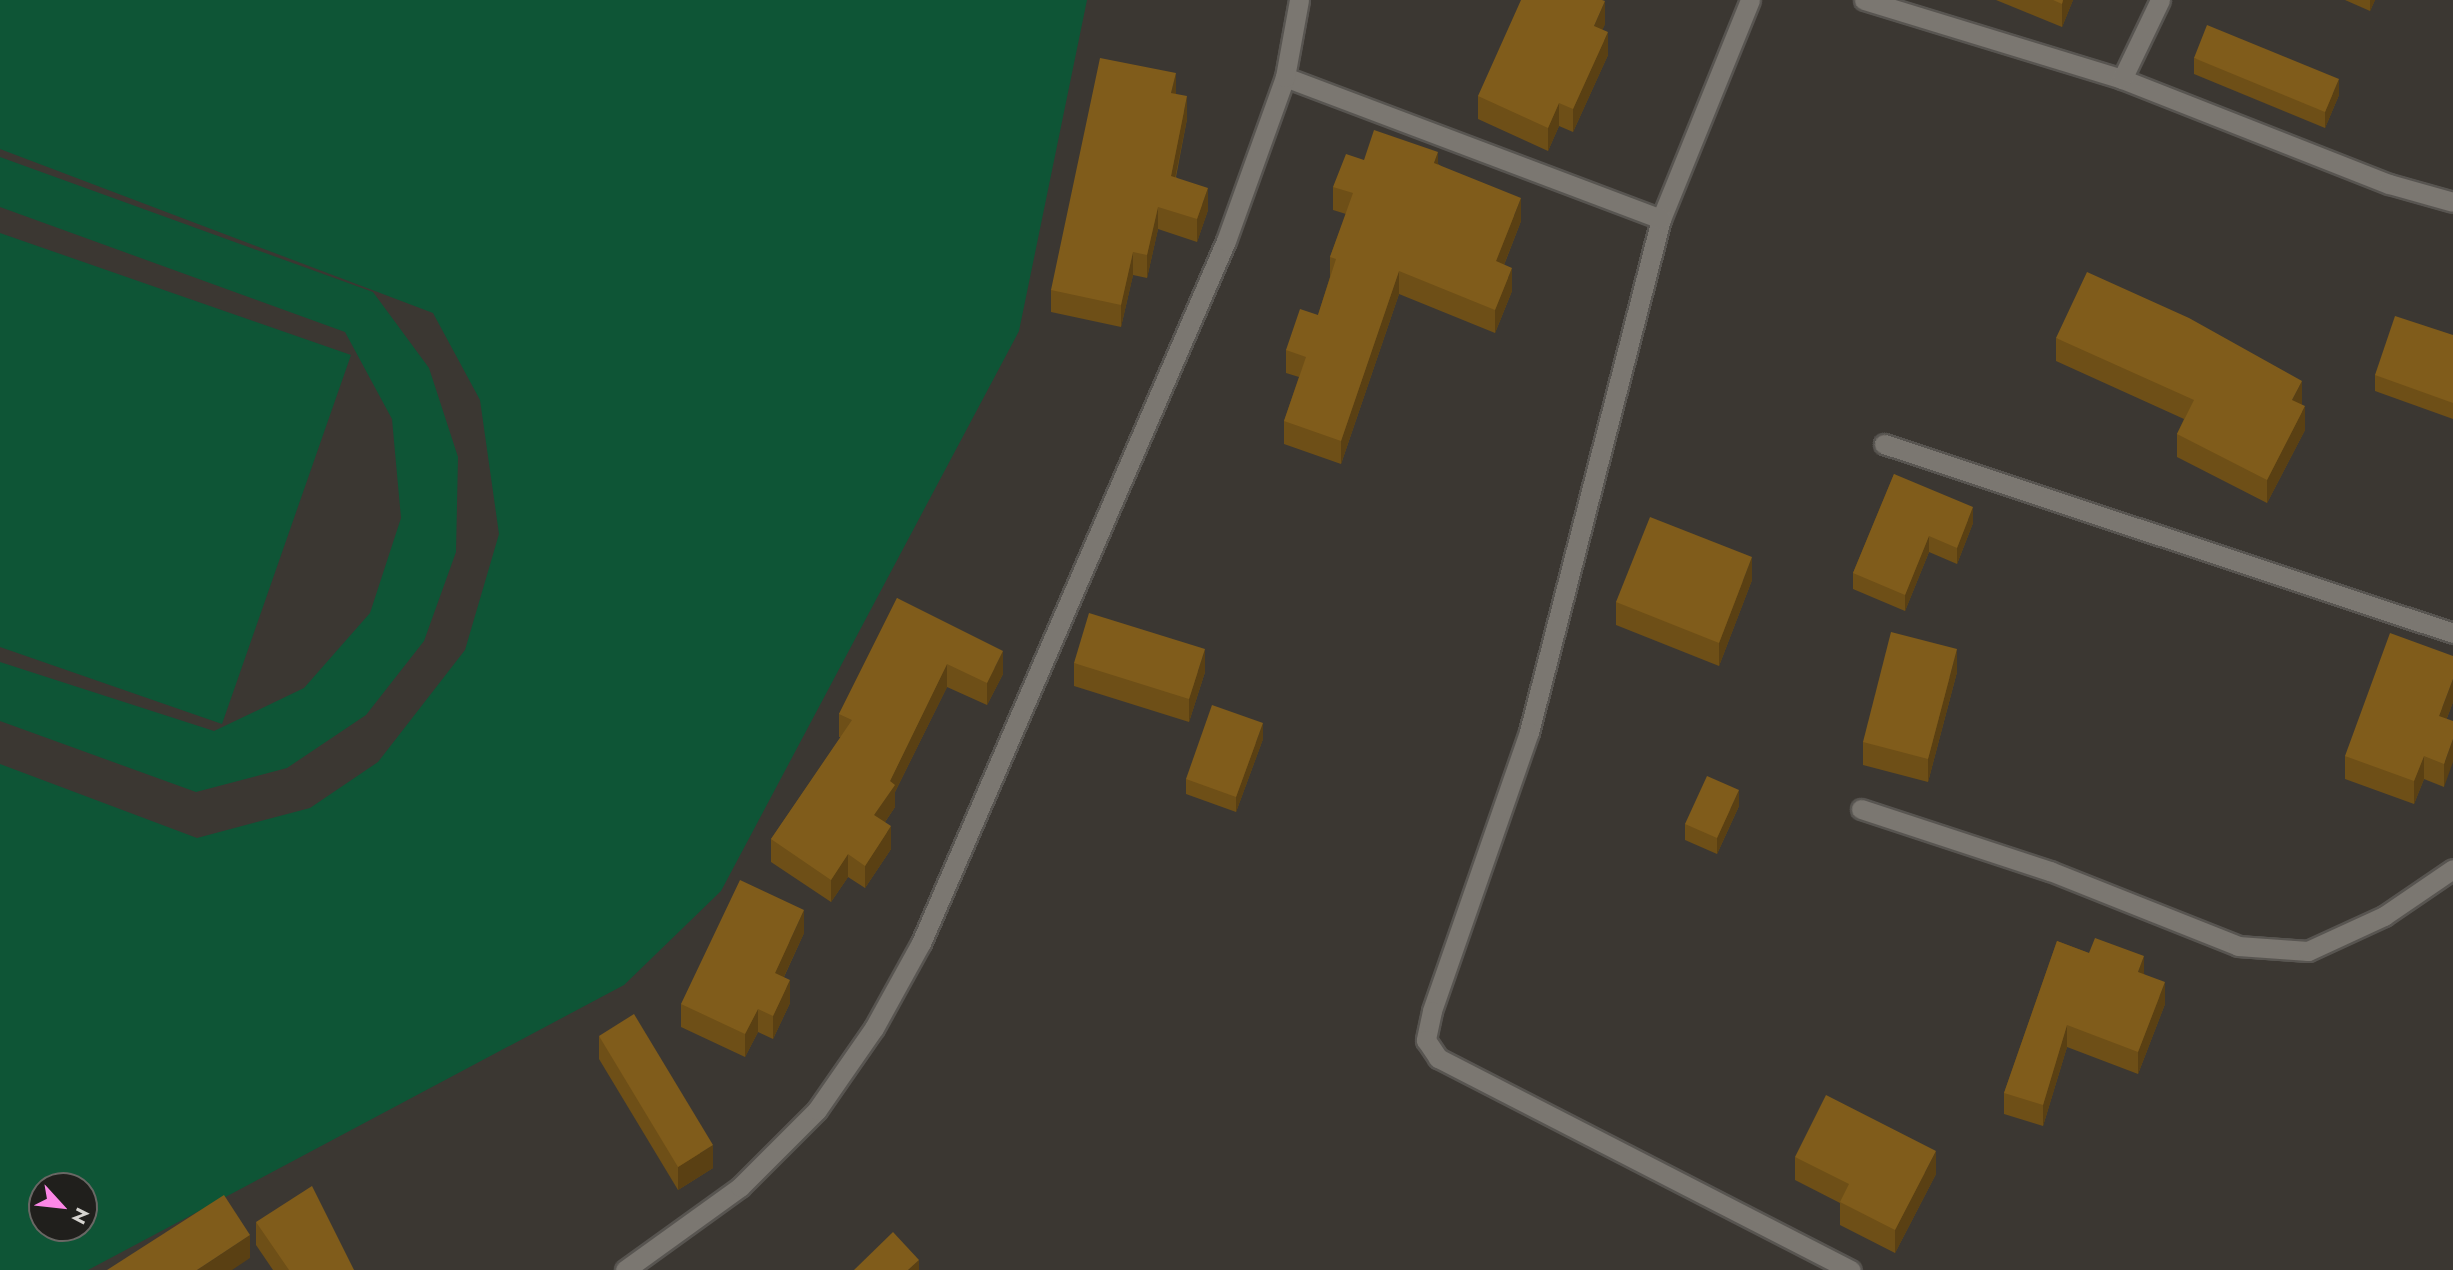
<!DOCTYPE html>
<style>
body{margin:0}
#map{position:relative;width:2453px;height:1270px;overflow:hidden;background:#3b3732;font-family:Jost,sans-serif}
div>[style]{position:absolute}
.green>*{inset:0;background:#0e5536}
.roads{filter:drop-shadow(2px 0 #585551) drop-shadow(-2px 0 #585551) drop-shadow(0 2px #585551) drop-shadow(0 -2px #585551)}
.minor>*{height:19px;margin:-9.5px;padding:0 9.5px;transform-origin:9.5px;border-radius:9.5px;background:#7b7771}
.wall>*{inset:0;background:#6e4f17}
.shaded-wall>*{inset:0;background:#5a4013}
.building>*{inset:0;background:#805c1b}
span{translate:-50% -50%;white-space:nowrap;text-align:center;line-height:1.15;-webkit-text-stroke:5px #201f1c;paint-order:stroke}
.north{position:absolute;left:28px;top:1172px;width:70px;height:70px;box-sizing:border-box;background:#201f1c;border:2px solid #696764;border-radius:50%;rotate:117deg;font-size:19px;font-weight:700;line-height:28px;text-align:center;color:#d6d4d0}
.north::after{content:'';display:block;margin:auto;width:24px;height:32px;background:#fb87e6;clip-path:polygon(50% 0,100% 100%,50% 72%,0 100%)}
</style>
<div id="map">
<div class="green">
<div style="clip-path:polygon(evenodd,0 0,1087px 0,1019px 331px,721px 891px,624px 985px,88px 1270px,0 1270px,0 764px,197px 838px,310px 808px,378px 762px,465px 650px,499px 534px,480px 400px,433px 313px,0 149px,0 0,42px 1186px,84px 1186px,84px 1228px,42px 1228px,42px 1186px)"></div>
<div style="clip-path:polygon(0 157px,373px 292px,429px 368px,458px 457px,456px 552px,424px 641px,366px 715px,287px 768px,196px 792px,0 721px,0 662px,214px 731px,304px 688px,370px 613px,401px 518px,392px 419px,345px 332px,0 207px)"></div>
<div style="clip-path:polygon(0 233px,351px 355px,222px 724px,0 647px)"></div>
</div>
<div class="roads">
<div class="minor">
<div style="left:1750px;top:0;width:236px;rotate:112.1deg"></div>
<div style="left:1661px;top:219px;width:530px;rotate:104.43deg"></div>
<div style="left:1529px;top:732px;width:295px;rotate:109.2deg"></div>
<div style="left:1432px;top:1011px;width:30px;rotate:102deg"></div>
<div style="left:1426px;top:1040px;width:22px;rotate:56deg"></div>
<div style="left:1438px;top:1058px;width:464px;rotate:27.2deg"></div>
<div style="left:1864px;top:0;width:270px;rotate:17deg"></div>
<div style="left:2122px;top:79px;width:287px;rotate:21.5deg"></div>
<div style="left:2389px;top:184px;width:66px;rotate:15.7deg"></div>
<div style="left:1285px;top:77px;width:402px;rotate:20.7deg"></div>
<div style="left:2122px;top:79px;width:88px;rotate:-64.3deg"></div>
<div style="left:1884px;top:444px;width:600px;rotate:18.37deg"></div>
<div style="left:1861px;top:809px;width:199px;rotate:18.2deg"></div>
<div style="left:2050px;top:871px;width:202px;rotate:21.7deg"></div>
<div style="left:2238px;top:946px;width:70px;rotate:4.1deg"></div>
<div style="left:2308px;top:951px;width:84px;rotate:-24.7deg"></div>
<div style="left:2384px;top:916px;width:83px;rotate:-34.3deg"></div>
<div style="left:625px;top:1270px;width:142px;rotate:-35.8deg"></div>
<div style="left:740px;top:1187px;width:109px;rotate:-45deg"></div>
<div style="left:817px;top:1110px;width:100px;rotate:-55.2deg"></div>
<div style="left:874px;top:1028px;width:97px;rotate:-61.1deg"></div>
<div style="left:921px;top:943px;width:765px;rotate:-66.52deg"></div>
<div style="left:1226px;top:241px;width:174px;rotate:-70.2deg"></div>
<div style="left:1285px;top:77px;width:78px;rotate:-79.7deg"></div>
</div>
</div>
<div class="wall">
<div style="clip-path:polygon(1996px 0,2073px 0,2062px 27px)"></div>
<div style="clip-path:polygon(2345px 0,2375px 0,2370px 11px)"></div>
<div style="clip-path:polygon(1605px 24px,1602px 30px,1608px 55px,1573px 132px,1559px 126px,1548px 151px,1478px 119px,1478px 96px)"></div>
<div style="clip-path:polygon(2194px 58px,2339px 95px,2325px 128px,2194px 74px)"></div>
<div style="clip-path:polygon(1176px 94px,1187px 119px,1176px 177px,1208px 210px,1197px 242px,1158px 229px,1147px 278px,1133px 275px,1121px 327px,1051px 312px,1051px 290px)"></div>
<div style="clip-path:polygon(1438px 164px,1521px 221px,1504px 265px,1512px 291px,1495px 333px,1399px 294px,1341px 464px,1284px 444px,1284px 421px,1299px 377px,1286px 373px,1286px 350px,1318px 315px,1330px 277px,1330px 257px,1346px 214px,1333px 210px,1333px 187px)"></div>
<div style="clip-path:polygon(2453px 335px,2453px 419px,2375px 391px,2375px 375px)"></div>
<div style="clip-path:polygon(2056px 338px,2301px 404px,2305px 430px,2267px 503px,2177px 457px,2177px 434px,2184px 419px,2056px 361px)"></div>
<div style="clip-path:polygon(1894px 474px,1973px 523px,1957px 564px,1929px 552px,1905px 611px,1853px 589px,1853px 573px)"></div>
<div style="clip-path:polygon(1752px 580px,1719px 666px,1616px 625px,1616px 602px)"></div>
<div style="clip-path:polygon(897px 598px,1003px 674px,987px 705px,947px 687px,895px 792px,895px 807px,885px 822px,891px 849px,865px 888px,848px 877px,831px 902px,771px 862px,771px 839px,841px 737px,839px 737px,839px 714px)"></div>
<div style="clip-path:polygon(1074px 663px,1205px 672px,1189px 722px,1074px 686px)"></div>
<div style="clip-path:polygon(1957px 672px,1928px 782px,1863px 765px,1863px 742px)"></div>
<div style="clip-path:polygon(2453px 702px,2447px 718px,2444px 787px,2424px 779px,2414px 804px,2345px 779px,2345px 756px)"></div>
<div style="clip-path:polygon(1263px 739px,1236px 812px,1186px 794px,1186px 779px)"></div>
<div style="clip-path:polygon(1739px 806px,1717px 854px,1685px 840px,1685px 824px)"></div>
<div style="clip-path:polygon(804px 933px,784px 977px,790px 1003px,773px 1039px,758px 1032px,745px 1057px,681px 1027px,681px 1004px)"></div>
<div style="clip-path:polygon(2057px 941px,2144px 974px,2165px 1004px,2138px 1074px,2067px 1047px,2043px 1126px,2004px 1114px,2004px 1093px)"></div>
<div style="clip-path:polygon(599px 1036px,713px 1168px,678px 1190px,599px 1059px)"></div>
<div style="clip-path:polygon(1795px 1157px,1936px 1174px,1895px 1253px,1840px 1225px,1840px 1203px,1795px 1180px)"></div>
<div style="clip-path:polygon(256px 1222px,354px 1270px,273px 1270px,256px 1245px)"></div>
</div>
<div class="shaded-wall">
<div style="clip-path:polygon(2063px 0,2073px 0,2062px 27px,2062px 4px)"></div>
<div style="clip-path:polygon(2370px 0,2375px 0,2370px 11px)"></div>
<div style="clip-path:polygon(1605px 1px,1605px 24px,1594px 49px,1594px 26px)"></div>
<div style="clip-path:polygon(1608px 32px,1608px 55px,1573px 132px,1573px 109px)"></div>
<div style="clip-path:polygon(1176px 73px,1176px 96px,1171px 93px)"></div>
<div style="clip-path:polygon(2339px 79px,2339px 95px,2325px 128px,2325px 112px)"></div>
<div style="clip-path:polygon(1187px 96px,1187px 119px,1171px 198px,1171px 176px)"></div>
<div style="clip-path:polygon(1559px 103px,1559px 126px,1548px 151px,1548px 128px)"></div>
<div style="clip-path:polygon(1438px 152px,1438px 175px,1434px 163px)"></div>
<div style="clip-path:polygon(1208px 188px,1208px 210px,1197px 242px,1197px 219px)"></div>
<div style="clip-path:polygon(1521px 198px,1521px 221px,1496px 285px,1496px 261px)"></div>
<div style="clip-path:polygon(1158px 207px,1158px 229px,1147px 278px,1147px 255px)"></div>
<div style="clip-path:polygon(1133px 252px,1133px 275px,1121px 327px,1121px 305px)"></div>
<div style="clip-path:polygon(1512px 268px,1512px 291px,1495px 333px,1495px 310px)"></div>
<div style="clip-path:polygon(1399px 271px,1399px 294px,1341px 464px,1341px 441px)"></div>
<div style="clip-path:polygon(2302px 381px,2302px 404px,2292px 423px,2292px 400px)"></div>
<div style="clip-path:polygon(2305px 406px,2305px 430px,2267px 503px,2267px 480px)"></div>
<div style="clip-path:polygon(1973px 507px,1973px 523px,1957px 564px,1957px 548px)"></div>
<div style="clip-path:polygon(1929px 536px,1929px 552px,1905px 611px,1905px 595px)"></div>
<div style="clip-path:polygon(1752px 557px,1752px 580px,1719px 666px,1719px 643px)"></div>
<div style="clip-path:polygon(1205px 649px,1205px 672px,1189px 722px,1189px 699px)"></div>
<div style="clip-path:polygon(1957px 649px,1957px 672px,1928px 782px,1928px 759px)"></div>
<div style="clip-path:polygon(1003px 651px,1003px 674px,987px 705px,987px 683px)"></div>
<div style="clip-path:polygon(947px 664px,947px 687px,895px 792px,895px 807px,874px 838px,874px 815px,890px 781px)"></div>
<div style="clip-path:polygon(2453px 679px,2453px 702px,2439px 739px,2439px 716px)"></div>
<div style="clip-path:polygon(1263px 723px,1263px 739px,1236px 812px,1236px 797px)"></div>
<div style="clip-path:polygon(2453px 739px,2453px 762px,2444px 787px,2444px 764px)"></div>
<div style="clip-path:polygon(2424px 756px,2424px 779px,2414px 804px,2414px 781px)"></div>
<div style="clip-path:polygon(1739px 790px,1739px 806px,1717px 854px,1717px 838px)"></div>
<div style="clip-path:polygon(891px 826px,891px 849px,865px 888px,865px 866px)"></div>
<div style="clip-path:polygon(848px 854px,848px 877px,831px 902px,831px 880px)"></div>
<div style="clip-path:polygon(804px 910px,804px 933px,775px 996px,775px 973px)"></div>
<div style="clip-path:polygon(2144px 956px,2144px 978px,2138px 972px)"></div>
<div style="clip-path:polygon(790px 980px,790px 1003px,773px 1039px,773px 1016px)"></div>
<div style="clip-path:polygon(2165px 982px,2165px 1004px,2138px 1074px,2138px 1052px)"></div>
<div style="clip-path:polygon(758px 1009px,758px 1032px,745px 1057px,745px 1034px)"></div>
<div style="clip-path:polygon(2067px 1025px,2067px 1047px,2043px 1126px,2043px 1105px)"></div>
<div style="clip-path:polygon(713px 1145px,713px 1168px,678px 1190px,678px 1167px)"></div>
<div style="clip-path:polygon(1936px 1151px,1936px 1174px,1895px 1253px,1895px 1230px)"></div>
<div style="clip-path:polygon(250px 1235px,250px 1258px,232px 1270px,197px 1270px)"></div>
<div style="clip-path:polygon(919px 1260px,919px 1270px,908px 1270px)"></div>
</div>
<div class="building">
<div style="clip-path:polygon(1521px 0,1602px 0,1605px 1px,1594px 26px,1608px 32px,1573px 109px,1559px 103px,1548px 128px,1478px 96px)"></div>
<div style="clip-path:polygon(2053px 0,2063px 0,2062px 4px)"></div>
<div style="clip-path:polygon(2207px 25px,2339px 79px,2325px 112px,2194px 58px)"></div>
<div style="clip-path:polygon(1100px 58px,1176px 73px,1171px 93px,1187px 96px,1171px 176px,1208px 188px,1197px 219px,1158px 207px,1147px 255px,1133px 252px,1121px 305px,1051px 290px)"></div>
<div style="clip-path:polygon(1374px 130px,1438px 152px,1434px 163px,1521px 198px,1496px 261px,1512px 268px,1495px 310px,1399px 271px,1341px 441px,1284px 421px,1306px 357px,1286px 350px,1300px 309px,1318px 315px,1336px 259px,1330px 257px,1353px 193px,1333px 187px,1346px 154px,1364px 160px)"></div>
<div style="clip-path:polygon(2087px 272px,2189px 318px,2302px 381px,2292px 400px,2305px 406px,2267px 480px,2177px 434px,2194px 400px,2056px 338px)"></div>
<div style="clip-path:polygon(2395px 316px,2453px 335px,2453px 403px,2375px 375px)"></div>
<div style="clip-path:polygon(1894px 474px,1973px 507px,1957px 548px,1929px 536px,1905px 595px,1853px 573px)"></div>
<div style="clip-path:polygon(1650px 517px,1752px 557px,1719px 643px,1616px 602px)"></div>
<div style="clip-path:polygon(897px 598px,1003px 651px,987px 683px,947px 664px,890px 781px,895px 785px,874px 815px,891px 826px,865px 866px,848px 854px,831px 880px,771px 839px,852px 720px,839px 714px)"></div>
<div style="clip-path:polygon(1089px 613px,1205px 649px,1189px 699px,1074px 663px)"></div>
<div style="clip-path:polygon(1891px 632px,1957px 649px,1928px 759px,1863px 742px)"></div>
<div style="clip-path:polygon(2390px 633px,2453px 656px,2453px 679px,2439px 716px,2453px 721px,2453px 739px,2444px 764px,2424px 756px,2414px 781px,2345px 756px)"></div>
<div style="clip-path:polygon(1212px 705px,1263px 723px,1236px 797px,1186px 779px)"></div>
<div style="clip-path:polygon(1707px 776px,1739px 790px,1717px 838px,1685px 824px)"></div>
<div style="clip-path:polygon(740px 880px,804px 910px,775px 973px,790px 980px,773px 1016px,758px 1009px,745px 1034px,681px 1004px)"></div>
<div style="clip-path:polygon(2095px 938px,2144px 956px,2138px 972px,2165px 982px,2138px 1052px,2067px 1025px,2043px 1105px,2004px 1093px,2057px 941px,2089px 953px)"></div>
<div style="clip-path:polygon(634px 1014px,713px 1145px,678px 1167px,599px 1036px)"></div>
<div style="clip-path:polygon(1826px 1095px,1936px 1151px,1895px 1230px,1840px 1202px,1849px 1184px,1795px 1157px)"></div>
<div style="clip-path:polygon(312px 1186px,354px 1270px,289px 1270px,256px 1222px)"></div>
<div style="clip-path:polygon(224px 1195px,250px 1235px,197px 1270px,107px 1270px)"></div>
<div style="clip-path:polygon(893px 1232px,919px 1260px,908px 1270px,854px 1270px)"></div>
</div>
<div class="north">N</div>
</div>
